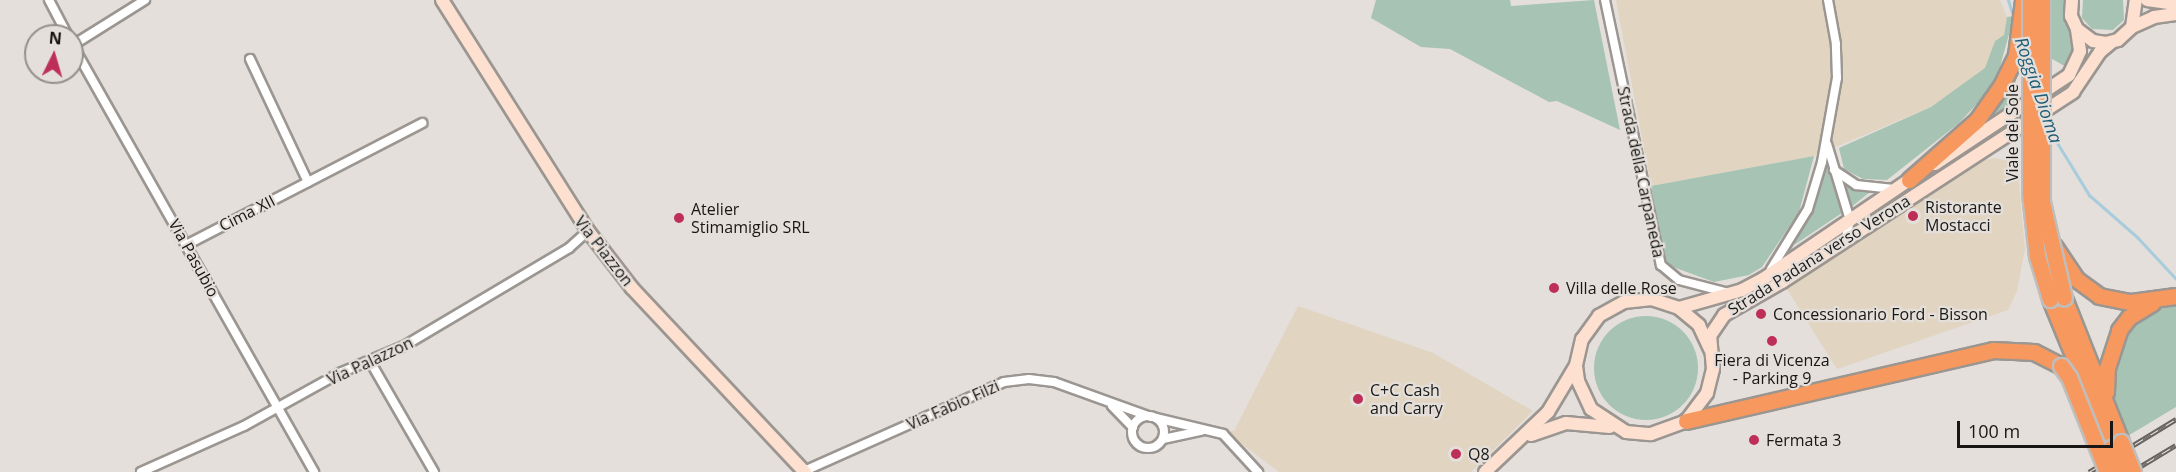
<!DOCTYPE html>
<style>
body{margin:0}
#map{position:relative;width:2176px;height:472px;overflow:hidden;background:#e4dfda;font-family:"Open Sans",sans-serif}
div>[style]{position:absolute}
.commercial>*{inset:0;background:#e1d4c1}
.green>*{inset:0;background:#a6c3b3}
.round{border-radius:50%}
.stream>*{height:3px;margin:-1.5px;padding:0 1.5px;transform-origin:1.5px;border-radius:1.5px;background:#a8ccdd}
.roads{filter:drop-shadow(2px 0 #9b9691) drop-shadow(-2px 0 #9b9691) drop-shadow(0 2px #9b9691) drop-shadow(0 -2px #9b9691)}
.street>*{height:8px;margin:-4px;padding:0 4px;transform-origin:4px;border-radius:4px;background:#fff}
.street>.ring{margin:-4px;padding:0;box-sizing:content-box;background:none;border:8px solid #fff;border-radius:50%}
.secondary>*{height:12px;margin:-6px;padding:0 6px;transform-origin:6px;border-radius:6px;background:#fde0cf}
.highway>*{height:15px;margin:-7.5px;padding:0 7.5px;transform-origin:7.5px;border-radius:7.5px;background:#f7995e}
.rail>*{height:5px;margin-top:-2.5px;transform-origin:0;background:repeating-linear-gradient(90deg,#e4dfda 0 9px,#666360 0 18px);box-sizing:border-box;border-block:2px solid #666360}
.bridges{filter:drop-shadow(2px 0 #bfbebd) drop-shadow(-2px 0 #bfbebd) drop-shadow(0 2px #bfbebd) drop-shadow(0 -2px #bfbebd)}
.highway-bridge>*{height:15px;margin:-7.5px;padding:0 7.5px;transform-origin:7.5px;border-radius:7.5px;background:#f7995e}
.dots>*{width:16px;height:16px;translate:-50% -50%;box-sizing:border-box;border:3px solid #e4dfda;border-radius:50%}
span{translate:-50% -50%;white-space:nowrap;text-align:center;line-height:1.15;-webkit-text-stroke:4.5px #e4dfda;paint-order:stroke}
.street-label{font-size:16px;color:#191715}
.poi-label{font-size:16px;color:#191715}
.left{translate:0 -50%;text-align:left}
.water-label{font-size:18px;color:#1d5c76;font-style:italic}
.north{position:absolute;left:24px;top:24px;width:60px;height:60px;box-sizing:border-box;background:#e4dfda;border:2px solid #938f8b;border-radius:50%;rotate:5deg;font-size:16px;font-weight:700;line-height:24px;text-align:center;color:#191715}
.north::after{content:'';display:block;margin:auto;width:21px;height:27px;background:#be2f57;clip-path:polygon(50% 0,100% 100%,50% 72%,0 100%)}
.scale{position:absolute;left:1957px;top:421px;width:156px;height:27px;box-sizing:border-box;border:3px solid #191715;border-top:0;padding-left:8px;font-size:18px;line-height:21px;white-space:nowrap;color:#191715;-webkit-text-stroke:4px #e4dfda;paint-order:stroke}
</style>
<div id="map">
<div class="commercial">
<div style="clip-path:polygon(1616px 0,2000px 0,2007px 17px,2004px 35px,1995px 41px,1986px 68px,1931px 107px,1814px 156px,1651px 186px)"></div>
<div style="clip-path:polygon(1995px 158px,2017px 163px,2025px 249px,2017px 291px,2008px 310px,1837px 369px,1785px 286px,1979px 161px)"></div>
<div style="clip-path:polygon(1298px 306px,1433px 353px,1533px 411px,1471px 472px,1279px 472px,1225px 431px,1234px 431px)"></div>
</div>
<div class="green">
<div style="clip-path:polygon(1376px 0,1510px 0,1511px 6px,1594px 0,1620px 130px,1557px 101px,1549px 102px,1450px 49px,1421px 47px,1371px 18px)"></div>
<div style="clip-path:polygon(2048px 0,2064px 0,2063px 14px,2074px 37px,2068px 68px,2047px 56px)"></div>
<div style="clip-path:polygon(2083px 0,2123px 0,2124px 20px,2113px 30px,2092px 29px,2082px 18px)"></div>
<div style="clip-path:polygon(2014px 16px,1998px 74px,1988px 92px,1959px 123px,1887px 180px,1863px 179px,1844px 169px,1839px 148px,1931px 107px,1985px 68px,1995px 41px,2004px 35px,2007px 17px)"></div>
<div style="clip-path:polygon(2015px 64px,2016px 103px,1983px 122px)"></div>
<div style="clip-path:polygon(1814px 156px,1799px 212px,1762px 267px,1749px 275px,1714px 282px,1673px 267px,1664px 259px,1651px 186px)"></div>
<div style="clip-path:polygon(1826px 163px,1842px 213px,1794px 245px,1814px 204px)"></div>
<div style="clip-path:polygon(1841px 184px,1861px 192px,1870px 192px,1850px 208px)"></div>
<div style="clip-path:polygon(2176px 299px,2176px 407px,2126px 437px,2109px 382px,2117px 336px,2147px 308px)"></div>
<div class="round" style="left:1594px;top:316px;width:104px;height:104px"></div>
</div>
<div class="stream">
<div style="left:2008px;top:0;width:19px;rotate:72deg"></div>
<div style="left:2048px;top:128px;width:79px;rotate:58.5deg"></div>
<div style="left:2089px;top:195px;width:64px;rotate:41.2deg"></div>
<div style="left:2137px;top:237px;width:57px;rotate:47.1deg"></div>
</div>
<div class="roads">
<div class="street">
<div style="left:49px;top:0;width:41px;rotate:62.2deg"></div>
<div style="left:1605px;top:0;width:271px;rotate:78.1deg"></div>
<div style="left:1661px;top:265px;width:23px;rotate:40deg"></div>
<div style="left:1679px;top:280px;width:48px;rotate:14.6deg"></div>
<div style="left:72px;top:44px;width:492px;rotate:60.5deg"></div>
<div style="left:73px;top:45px;width:85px;rotate:-32deg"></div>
<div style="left:250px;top:59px;width:136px;rotate:64.8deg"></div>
<div style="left:1827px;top:144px;width:79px;rotate:73.2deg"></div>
<div style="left:1850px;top:220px;width:22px;rotate:103deg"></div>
<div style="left:1834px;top:170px;width:27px;rotate:34deg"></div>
<div style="left:1856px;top:185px;width:38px;rotate:6deg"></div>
<div style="left:186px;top:245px;width:266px;rotate:-27.3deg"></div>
<div style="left:1771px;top:269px;width:70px;rotate:-58.3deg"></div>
<div style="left:1808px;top:209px;width:49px;rotate:-73.4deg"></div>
<div style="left:1822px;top:162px;width:85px;rotate:-79.9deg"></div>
<div style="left:1837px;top:78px;width:34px;rotate:-92deg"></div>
<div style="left:1836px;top:44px;width:45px;rotate:-100.3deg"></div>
<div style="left:371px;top:363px;width:126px;rotate:60deg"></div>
<div style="left:1112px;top:406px;width:30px;rotate:46deg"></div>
<div class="ring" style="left:1132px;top:416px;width:24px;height:24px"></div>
<div style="left:1156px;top:418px;width:69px;rotate:13.4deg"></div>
<div style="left:1223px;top:434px;width:52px;rotate:47.4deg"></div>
<div style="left:1163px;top:439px;width:39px;rotate:-12deg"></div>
<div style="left:141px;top:472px;width:113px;rotate:-24.1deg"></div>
<div style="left:244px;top:426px;width:112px;rotate:-28.9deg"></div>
<div style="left:342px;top:372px;width:67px;rotate:-22.8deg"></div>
<div style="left:404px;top:346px;width:192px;rotate:-30.7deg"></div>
<div style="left:569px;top:248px;width:25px;rotate:-42deg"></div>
<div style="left:802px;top:472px;width:221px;rotate:-24deg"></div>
<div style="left:1004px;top:382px;width:25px;rotate:-7deg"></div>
<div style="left:1029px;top:379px;width:25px;rotate:7deg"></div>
<div style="left:1054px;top:382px;width:103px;rotate:19.8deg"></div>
</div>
<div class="secondary">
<div style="left:442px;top:0;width:273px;rotate:57.7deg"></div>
<div style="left:588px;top:231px;width:72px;rotate:52.3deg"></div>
<div style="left:632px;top:288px;width:253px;rotate:46.8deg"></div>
<div style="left:2072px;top:0;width:16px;rotate:94deg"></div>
<div style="left:2071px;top:16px;width:14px;rotate:65deg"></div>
<div style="left:2077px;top:29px;width:20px;rotate:37deg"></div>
<div style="left:2093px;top:41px;width:13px;rotate:9deg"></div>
<div style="left:2106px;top:43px;width:12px;rotate:-14deg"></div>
<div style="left:2118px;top:40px;width:19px;rotate:-43deg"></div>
<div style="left:2132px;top:27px;width:27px;rotate:-82deg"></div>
<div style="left:2147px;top:0;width:29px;rotate:8deg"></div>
<div style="left:2132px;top:27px;width:24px;rotate:-24deg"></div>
<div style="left:2154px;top:17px;width:22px;rotate:-8deg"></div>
<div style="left:1935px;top:164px;width:161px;rotate:-33.6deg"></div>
<div style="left:2069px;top:75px;width:26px;rotate:-65deg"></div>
<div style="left:2080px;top:51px;width:22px;rotate:-98deg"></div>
<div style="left:1679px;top:308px;width:66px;rotate:-15.9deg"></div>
<div style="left:1742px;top:290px;width:24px;rotate:-28deg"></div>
<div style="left:1763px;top:279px;width:184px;rotate:-34.1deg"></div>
<div style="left:1710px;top:349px;width:26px;rotate:-115deg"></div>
<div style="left:1699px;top:325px;width:26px;rotate:-140deg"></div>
<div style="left:1679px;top:308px;width:28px;rotate:-162deg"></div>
<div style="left:1652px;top:299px;width:28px;rotate:174deg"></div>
<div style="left:1624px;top:302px;width:29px;rotate:151deg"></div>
<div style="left:1599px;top:316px;width:29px;rotate:126deg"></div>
<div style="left:1582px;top:339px;width:28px;rotate:103deg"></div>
<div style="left:1576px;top:366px;width:15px;rotate:82deg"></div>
<div style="left:1578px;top:381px;width:31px;rotate:65deg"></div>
<div style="left:1591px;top:409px;width:42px;rotate:33.3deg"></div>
<div style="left:1626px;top:432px;width:25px;rotate:5deg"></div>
<div style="left:1651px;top:434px;width:37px;rotate:-20deg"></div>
<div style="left:1686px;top:421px;width:35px;rotate:-53deg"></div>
<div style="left:1707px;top:393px;width:25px;rotate:-76deg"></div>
<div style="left:1713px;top:369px;width:33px;rotate:-95deg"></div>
<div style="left:1710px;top:336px;width:25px;rotate:-56deg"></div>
<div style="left:1724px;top:315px;width:67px;rotate:-29.6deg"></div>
<div style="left:1782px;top:282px;width:348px;rotate:-33.1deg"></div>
<div style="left:2073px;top:92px;width:48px;rotate:-56deg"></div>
<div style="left:2100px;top:52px;width:16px;rotate:-40deg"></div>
<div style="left:1531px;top:435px;width:37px;rotate:-19deg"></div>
<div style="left:1566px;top:423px;width:44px;rotate:5.2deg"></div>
<div style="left:1485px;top:472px;width:87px;rotate:-43.6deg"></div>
<div style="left:1548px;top:412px;width:52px;rotate:-59deg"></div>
</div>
<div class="highway">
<div style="left:1909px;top:180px;width:91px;rotate:-41.4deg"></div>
<div style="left:1977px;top:120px;width:42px;rotate:-54.8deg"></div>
<div style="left:2001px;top:86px;width:34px;rotate:-64deg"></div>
<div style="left:2016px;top:55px;width:55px;rotate:-82.7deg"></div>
<div style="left:2054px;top:246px;width:40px;rotate:56deg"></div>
<div style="left:2076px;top:279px;width:29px;rotate:36deg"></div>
<div style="left:2099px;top:296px;width:33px;rotate:11deg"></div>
<div style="left:2131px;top:302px;width:45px;rotate:-7.6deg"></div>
<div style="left:2064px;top:298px;width:155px;rotate:68.4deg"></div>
<div style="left:2050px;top:299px;width:161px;rotate:67.7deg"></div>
<div style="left:2106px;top:392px;width:24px;rotate:-88deg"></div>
<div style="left:2107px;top:368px;width:40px;rotate:-72deg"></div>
<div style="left:2119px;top:330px;width:16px;rotate:-52deg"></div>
<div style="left:2129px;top:317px;width:27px;rotate:-31deg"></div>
<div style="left:1686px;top:421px;width:315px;rotate:-13deg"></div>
<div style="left:1993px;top:350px;width:41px;rotate:2.8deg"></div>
<div style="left:2034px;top:352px;width:30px;rotate:27deg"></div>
</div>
</div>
<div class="rail">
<div style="left:2089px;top:472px;width:102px;rotate:-31.3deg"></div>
<div style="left:2131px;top:472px;width:52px;rotate:-31deg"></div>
</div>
<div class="bridges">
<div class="highway-bridge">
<div style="left:2030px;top:0;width:193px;rotate:90deg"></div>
<div style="left:2030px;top:193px;width:63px;rotate:83.7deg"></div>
<div style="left:2037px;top:256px;width:45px;rotate:73.2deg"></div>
<div style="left:2042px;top:0;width:202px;rotate:90deg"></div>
<div style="left:2042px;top:202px;width:98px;rotate:77.1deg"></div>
<div style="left:2061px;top:366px;width:14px;rotate:54deg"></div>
<div style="left:2069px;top:377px;width:102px;rotate:68.2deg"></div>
<div style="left:2121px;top:442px;width:32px;rotate:68deg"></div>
<div style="left:2111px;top:448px;width:26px;rotate:69deg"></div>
</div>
</div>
<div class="dots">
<div style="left:1913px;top:216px;background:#be2f57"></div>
<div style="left:679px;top:218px;background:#be2f57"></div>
<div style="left:1554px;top:288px;background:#be2f57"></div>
<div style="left:1761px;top:314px;background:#be2f57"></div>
<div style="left:1772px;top:341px;background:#be2f57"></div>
<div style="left:1358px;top:399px;background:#be2f57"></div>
<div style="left:1754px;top:440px;background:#be2f57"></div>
<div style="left:1456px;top:454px;background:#be2f57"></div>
</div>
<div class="street-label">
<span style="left:2012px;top:133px;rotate:-90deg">Viale del Sole</span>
<span style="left:1641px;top:172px;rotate:78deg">Strada della Carpaneda</span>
<span style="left:247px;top:213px;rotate:-27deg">Cima XII</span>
<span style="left:604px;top:251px;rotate:52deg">Via Piazzon</span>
<span style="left:1819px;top:255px;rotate:-32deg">Strada Padana verso Verona</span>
<span style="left:194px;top:258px;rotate:61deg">Via Pasubio</span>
<span style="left:370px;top:361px;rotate:-25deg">Via Palazzon</span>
<span style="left:953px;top:405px;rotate:-24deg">Via Fabio Filzi</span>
</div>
<div class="poi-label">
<span class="left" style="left:1925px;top:216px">Ristorante<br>Mostacci</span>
<span class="left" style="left:691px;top:218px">Atelier<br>Stimamiglio SRL</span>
<span class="left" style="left:1566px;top:288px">Villa delle Rose</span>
<span class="left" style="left:1773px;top:314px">Concessionario Ford - Bisson</span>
<span style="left:1772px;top:369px">Fiera di Vicenza<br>- Parking 9</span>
<span class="left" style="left:1370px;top:399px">C+C Cash<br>and Carry</span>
<span class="left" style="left:1766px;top:440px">Fermata 3</span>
<span class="left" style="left:1468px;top:454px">Q8</span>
</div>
<div class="water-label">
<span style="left:2039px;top:90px;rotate:71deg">Roggia Dioma</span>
</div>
<div class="north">N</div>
<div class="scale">100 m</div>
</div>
